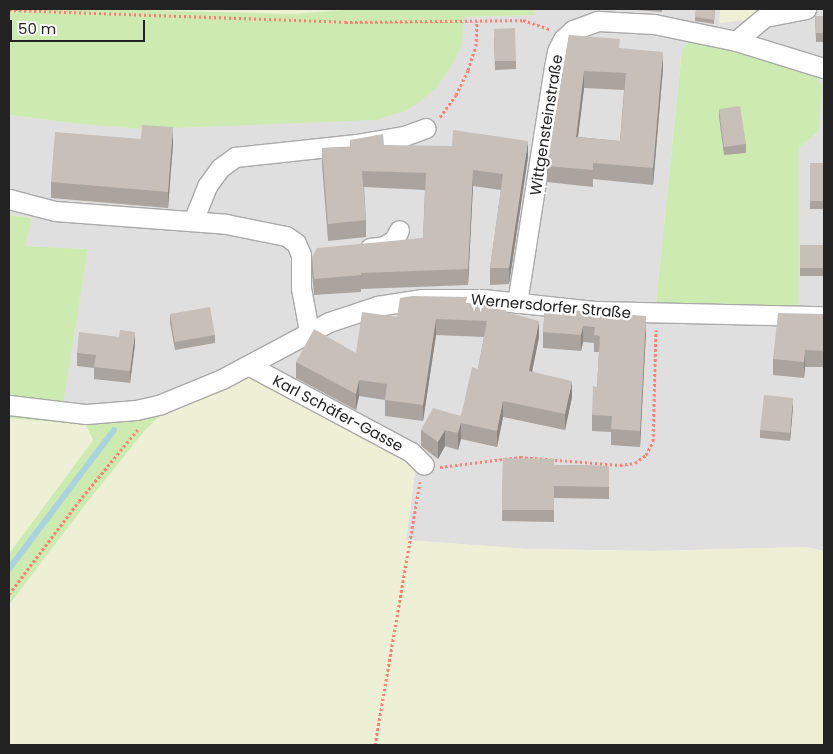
<!DOCTYPE html>
<meta charset="utf-8">
<style>
body{margin:0}
#map{position:relative;width:833px;height:754px;overflow:hidden;background:#f2efe9;font-family:Poppins,sans-serif}
div>[style]{position:absolute}
.residential>*{inset:0;background:#e0dfdf}
.farmland>*{inset:0;background:#eef0d5}
.grass>*{inset:0;background:#cdebb0}
.stream>*{height:5.5px;margin:-2.75px;padding:0 2.75px;transform-origin:2.75px;border-radius:2.75px;background:#aad3df}
.path>*{height:3px;margin-top:-1.5px;transform-origin:0;background:repeating-linear-gradient(90deg,#fa8072 0 2.5px,transparent 0 5px)}
.roads{filter:drop-shadow(1px 0 #a9a9a9) drop-shadow(-1px 0 #a9a9a9) drop-shadow(0 1px #a9a9a9) drop-shadow(0 -1px #a9a9a9)}
.minor>*{height:19px;margin:-9.5px;padding:0 9.5px;transform-origin:9.5px;border-radius:9.5px;background:#fff}
.wall>*{inset:0;background:#aba49e}
.shaded-wall>*{inset:0;background:#8b8681}
.building>*{inset:0;background:#c7bfb8}
span{translate:-50% -50%;white-space:nowrap;text-align:center;line-height:1.15;-webkit-text-stroke:4.5px #fff;paint-order:stroke}
.street-label{font-size:15px;color:#222}
.frame{position:absolute;inset:0;border:10px solid #222;pointer-events:none}
.scale{position:absolute;left:10px;top:20px;width:135px;height:22px;box-sizing:border-box;border:2px solid #222;border-top:0;padding-left:6px;font-size:15px;line-height:18px;white-space:nowrap;color:#222;-webkit-text-stroke:4px #fff;paint-order:stroke}
</style>
<div id="map">
<div class="residential">
<div style="clip-path:polygon(evenodd,533px 9px,720px 9px,720px 23px,766px 9px,824px 9px,824px 551px,806px 547px,654px 551px,527px 549px,406px 540px,415px 472px,226px 387px,164px 412px,60px 418px,88px 249px,24px 246px,32px 218px,9px 215px,9px 115px,71px 123px,462px 45px,463px 17px,534px 15px,533px 9px,689px 42px,819px 131px,799px 148px,799px 306px,656px 304px,682px 49px,689px 42px)"></div>
</div>
<div class="farmland">
<div style="clip-path:polygon(102px 9px,355px 9px,293px 14px)"></div>
<div style="clip-path:polygon(720px 9px,766px 9px,747px 20px,719px 23px)"></div>
<div style="clip-path:polygon(247px 376px,256px 376px,414px 464px,415px 472px,406px 540px,527px 549px,654px 551px,806px 547px,824px 551px,824px 745px,9px 745px,9px 605px,85px 505px,146px 429px,164px 412px,202px 397px)"></div>
<div style="clip-path:polygon(9px 418px,86px 425px,93px 440px,9px 554px)"></div>
</div>
<div class="grass">
<div style="clip-path:polygon(9px 9px,102px 9px,293px 14px,355px 9px,533px 9px,535px 15px,464px 17px,462px 45px,451px 67px,437px 87px,421px 101px,405px 111px,377px 120px,144px 129px,71px 123px,9px 115px)"></div>
<div style="clip-path:polygon(698px 40px,807px 66px,822px 85px,819px 131px,799px 148px,799px 306px,656px 304px,682px 49px,689px 42px)"></div>
<div style="clip-path:polygon(9px 215px,32px 218px,25px 246px,88px 249px,63px 404px,9px 398px)"></div>
<div style="clip-path:polygon(9px 412px,164px 412px,146px 429px,85px 505px,9px 605px,9px 554px,93px 440px,86px 425px,9px 418px)"></div>
</div>
<div class="stream">
<div style="left:9px;top:569px;width:174px;rotate:-52.9deg"></div>
</div>
<div class="path">
<div style="left:9px;top:10px;width:336px;rotate:2deg"></div>
<div style="left:345px;top:22px;width:178px;rotate:-0.6deg"></div>
<div style="left:523px;top:20px;width:28px;rotate:19deg"></div>
<div style="left:440px;top:117px;width:27px;rotate:-54deg"></div>
<div style="left:456px;top:95px;width:28px;rotate:-64deg"></div>
<div style="left:468px;top:70px;width:25px;rotate:-72deg"></div>
<div style="left:476px;top:46px;width:25px;rotate:-88deg"></div>
<div style="left:440px;top:467px;width:81px;rotate:-7.1deg"></div>
<div style="left:520px;top:457px;width:100px;rotate:4.6deg"></div>
<div style="left:620px;top:465px;width:15px;rotate:-8deg"></div>
<div style="left:635px;top:463px;width:14px;rotate:-36deg"></div>
<div style="left:646px;top:455px;width:16px;rotate:-63deg"></div>
<div style="left:653px;top:441px;width:111px;rotate:-88.5deg"></div>
<div style="left:9px;top:594px;width:116px;rotate:-53deg"></div>
<div style="left:79px;top:501px;width:94px;rotate:-50.6deg"></div>
<div style="left:375px;top:745px;width:267px;rotate:-80.3deg"></div>
</div>
<div class="roads">
<div class="minor">
<div style="left:736px;top:41px;width:38px;rotate:-40deg"></div>
<div style="left:765px;top:17px;width:42px;rotate:-11deg"></div>
<div style="left:9px;top:199px;width:48px;rotate:14.6deg"></div>
<div style="left:55px;top:211px;width:171px;rotate:4.3deg"></div>
<div style="left:226px;top:224px;width:61px;rotate:11.3deg"></div>
<div style="left:286px;top:236px;width:12px;rotate:35deg"></div>
<div style="left:296px;top:243px;width:13px;rotate:67deg"></div>
<div style="left:301px;top:255px;width:33px;rotate:90deg"></div>
<div style="left:301px;top:288px;width:44px;rotate:79.5deg"></div>
<div style="left:193px;top:221px;width:38px;rotate:-68deg"></div>
<div style="left:207px;top:186px;width:22px;rotate:-54deg"></div>
<div style="left:220px;top:168px;width:19px;rotate:-36deg"></div>
<div style="left:235px;top:157px;width:122px;rotate:-6.1deg"></div>
<div style="left:356px;top:144px;width:49px;rotate:-9.5deg"></div>
<div style="left:404px;top:136px;width:23px;rotate:-20deg"></div>
<div style="left:370px;top:248px;width:14px;rotate:-8deg"></div>
<div style="left:384px;top:246px;width:12px;rotate:-31deg"></div>
<div style="left:394px;top:240px;width:11px;rotate:-63deg"></div>
<div style="left:517px;top:303px;width:239px;rotate:-81.1deg"></div>
<div style="left:554px;top:67px;width:16px;rotate:-79deg"></div>
<div style="left:557px;top:51px;width:13px;rotate:-63deg"></div>
<div style="left:563px;top:39px;width:13px;rotate:-42deg"></div>
<div style="left:573px;top:30px;width:27px;rotate:-20deg"></div>
<div style="left:598px;top:21px;width:56px;rotate:3.1deg"></div>
<div style="left:654px;top:24px;width:84px;rotate:11.7deg"></div>
<div style="left:736px;top:41px;width:92px;rotate:17.1deg"></div>
<div style="left:248px;top:365px;width:185px;rotate:28.1deg"></div>
<div style="left:411px;top:452px;width:18px;rotate:45deg"></div>
<div style="left:9px;top:405px;width:78px;rotate:6.7deg"></div>
<div style="left:86px;top:414px;width:50px;rotate:-4.6deg"></div>
<div style="left:136px;top:410px;width:26px;rotate:-13deg"></div>
<div style="left:161px;top:404px;width:66px;rotate:-22.3deg"></div>
<div style="left:222px;top:379px;width:121px;rotate:-28deg"></div>
<div style="left:329px;top:322px;width:51px;rotate:-18.4deg"></div>
<div style="left:377px;top:306px;width:46px;rotate:-8.8deg"></div>
<div style="left:422px;top:299px;width:61px"></div>
<div style="left:483px;top:299px;width:114px;rotate:6.1deg"></div>
<div style="left:596px;top:311px;width:228px;rotate:1.3deg"></div>
</div>
</div>
<div class="wall">
<div style="clip-path:polygon(624px 9px,662px 9px,662px 12px)"></div>
<div style="clip-path:polygon(696px 9px,715px 9px,714px 24px,695px 21px)"></div>
<div style="clip-path:polygon(815px 16px,824px 16px,824px 42px,816px 42px)"></div>
<div style="clip-path:polygon(evenodd,569px 35px,620px 48px,663px 68px,653px 185px,593px 179px,593px 187px,547px 182px,547px 166px,569px 35px,584px 88px,624px 90px,620px 141px,578px 137px,584px 88px)"></div>
<div style="clip-path:polygon(494px 37px,516px 61px,516px 69px,495px 70px)"></div>
<div style="clip-path:polygon(719px 109px,746px 144px,746px 153px,724px 155px,719px 117px)"></div>
<div style="clip-path:polygon(173px 144px,168px 208px,51px 198px,51px 182px)"></div>
<div style="clip-path:polygon(384px 145px,528px 157px,509px 284px,490px 285px,490px 268px,501px 190px,473px 186px,468px 285px,361px 289px,361px 292px,314px 295px,312px 273px,312px 257px,423px 238px,425px 190px,364px 187px,366px 220px,366px 237px,328px 241px,322px 165px,322px 148px)"></div>
<div style="clip-path:polygon(810px 163px,824px 163px,824px 209px,810px 209px)"></div>
<div style="clip-path:polygon(800px 245px,824px 245px,824px 276px,800px 276px)"></div>
<div style="clip-path:polygon(467px 303px,506px 312px,539px 337px,532px 371px,572px 397px,565px 430px,503px 417px,497px 447px,461px 439px,458px 450px,445px 446px,438px 459px,421px 446px,421px 430px,461px 416px,478px 369px,484px 337px,436px 335px,423px 421px,385px 416px,385px 400px,359px 396px,356px 410px,296px 378px,296px 362px,356px 353px,397px 317px)"></div>
<div style="clip-path:polygon(545px 308px,646px 332px,640px 447px,611px 445px,611px 432px,592px 431px,592px 415px,597px 387px,599px 352px,594px 352px,594px 343px,583px 342px,581px 351px,543px 348px,543px 332px)"></div>
<div style="clip-path:polygon(170px 314px,215px 335px,215px 343px,175px 350px,170px 323px)"></div>
<div style="clip-path:polygon(824px 314px,824px 367px,805px 367px,804px 378px,773px 375px,773px 359px)"></div>
<div style="clip-path:polygon(135px 344px,130px 383px,94px 379px,94px 368px,77px 366px,77px 353px)"></div>
<div style="clip-path:polygon(793px 406px,790px 441px,760px 438px,760px 430px)"></div>
<div style="clip-path:polygon(503px 458px,554px 465px,609px 466px,609px 499px,554px 498px,554px 522px,502px 521px)"></div>
</div>
<div class="shaded-wall">
<div style="clip-path:polygon(663px 52px,663px 68px,653px 185px,653px 168px)"></div>
<div style="clip-path:polygon(584px 71px,584px 88px,576px 153px,576px 137px)"></div>
<div style="clip-path:polygon(173px 127px,173px 144px,168px 208px,168px 192px)"></div>
<div style="clip-path:polygon(528px 141px,528px 157px,509px 284px,509px 268px)"></div>
<div style="clip-path:polygon(473px 170px,473px 186px,468px 285px,468px 269px)"></div>
<div style="clip-path:polygon(646px 316px,646px 332px,640px 447px,640px 431px)"></div>
<div style="clip-path:polygon(436px 319px,436px 335px,423px 421px,423px 405px)"></div>
<div style="clip-path:polygon(539px 321px,539px 337px,529px 387px,529px 371px)"></div>
<div style="clip-path:polygon(583px 326px,583px 342px,581px 351px,581px 335px)"></div>
<div style="clip-path:polygon(135px 332px,135px 344px,130px 383px,130px 371px)"></div>
<div style="clip-path:polygon(805px 350px,805px 367px,804px 378px,804px 362px)"></div>
<div style="clip-path:polygon(359px 380px,359px 396px,356px 410px,356px 394px)"></div>
<div style="clip-path:polygon(572px 381px,572px 397px,565px 430px,565px 414px)"></div>
<div style="clip-path:polygon(793px 398px,793px 406px,790px 441px,790px 433px)"></div>
<div style="clip-path:polygon(503px 401px,503px 417px,497px 447px,497px 431px)"></div>
<div style="clip-path:polygon(461px 423px,461px 439px,458px 450px,458px 433px)"></div>
<div style="clip-path:polygon(445px 430px,445px 446px,438px 459px,438px 442px)"></div>
</div>
<div class="building">
<div style="clip-path:polygon(696px 9px,715px 9px,714px 20px,695px 17px)"></div>
<div style="clip-path:polygon(815px 16px,824px 16px,824px 33px,816px 33px)"></div>
<div style="clip-path:polygon(515px 28px,516px 61px,495px 61px,494px 29px)"></div>
<div style="clip-path:polygon(evenodd,569px 35px,620px 39px,619px 48px,663px 52px,653px 168px,593px 163px,593px 170px,547px 166px,569px 35px,584px 71px,626px 73px,620px 141px,576px 137px,584px 71px)"></div>
<div style="clip-path:polygon(740px 106px,746px 144px,724px 147px,719px 109px)"></div>
<div style="clip-path:polygon(142px 125px,173px 127px,168px 192px,51px 182px,55px 132px,141px 139px)"></div>
<div style="clip-path:polygon(453px 130px,528px 141px,509px 268px,490px 268px,503px 174px,473px 170px,468px 269px,361px 273px,361px 275px,314px 279px,312px 257px,317px 248px,423px 238px,426px 173px,362px 171px,366px 220px,328px 224px,322px 148px,350px 147px,350px 140px,383px 134px,384px 145px,452px 146px)"></div>
<div style="clip-path:polygon(810px 163px,824px 163px,824px 201px,810px 201px)"></div>
<div style="clip-path:polygon(800px 245px,824px 245px,824px 268px,800px 268px)"></div>
<div style="clip-path:polygon(412px 296px,467px 297px,466px 303px,485px 305px,486px 297px,505px 298px,506px 312px,539px 321px,529px 371px,572px 381px,565px 414px,503px 401px,497px 431px,461px 423px,458px 433px,445px 430px,438px 442px,421px 430px,433px 408px,461px 416px,472px 367px,478px 369px,487px 321px,436px 319px,423px 405px,385px 400px,387px 384px,359px 380px,356px 394px,296px 362px,314px 329px,356px 353px,362px 312px,397px 317px,400px 298px)"></div>
<div style="clip-path:polygon(210px 307px,215px 335px,175px 342px,170px 314px)"></div>
<div style="clip-path:polygon(545px 308px,646px 316px,640px 431px,611px 429px,612px 416px,592px 415px,593px 386px,597px 387px,600px 336px,594px 335px,595px 327px,583px 326px,581px 335px,543px 332px)"></div>
<div style="clip-path:polygon(778px 313px,824px 314px,824px 351px,805px 350px,804px 362px,773px 359px)"></div>
<div style="clip-path:polygon(120px 330px,135px 332px,130px 371px,94px 367px,96px 355px,77px 353px,79px 332px,119px 337px)"></div>
<div style="clip-path:polygon(764px 395px,793px 398px,790px 433px,760px 430px)"></div>
<div style="clip-path:polygon(503px 458px,554px 459px,554px 465px,609px 466px,609px 487px,554px 486px,554px 510px,502px 510px)"></div>
</div>
<div class="street-label">
<span style="left:546px;top:125px;rotate:-81deg">Wittgensteinstraße</span>
<span style="left:551px;top:306px;rotate:5deg">Wernersdorfer Straße</span>
<span style="left:338px;top:413px;rotate:28deg">Karl Schäfer-Gasse</span>
</div>
<div class="frame"></div>
<div class="scale">50 m</div>
</div>
